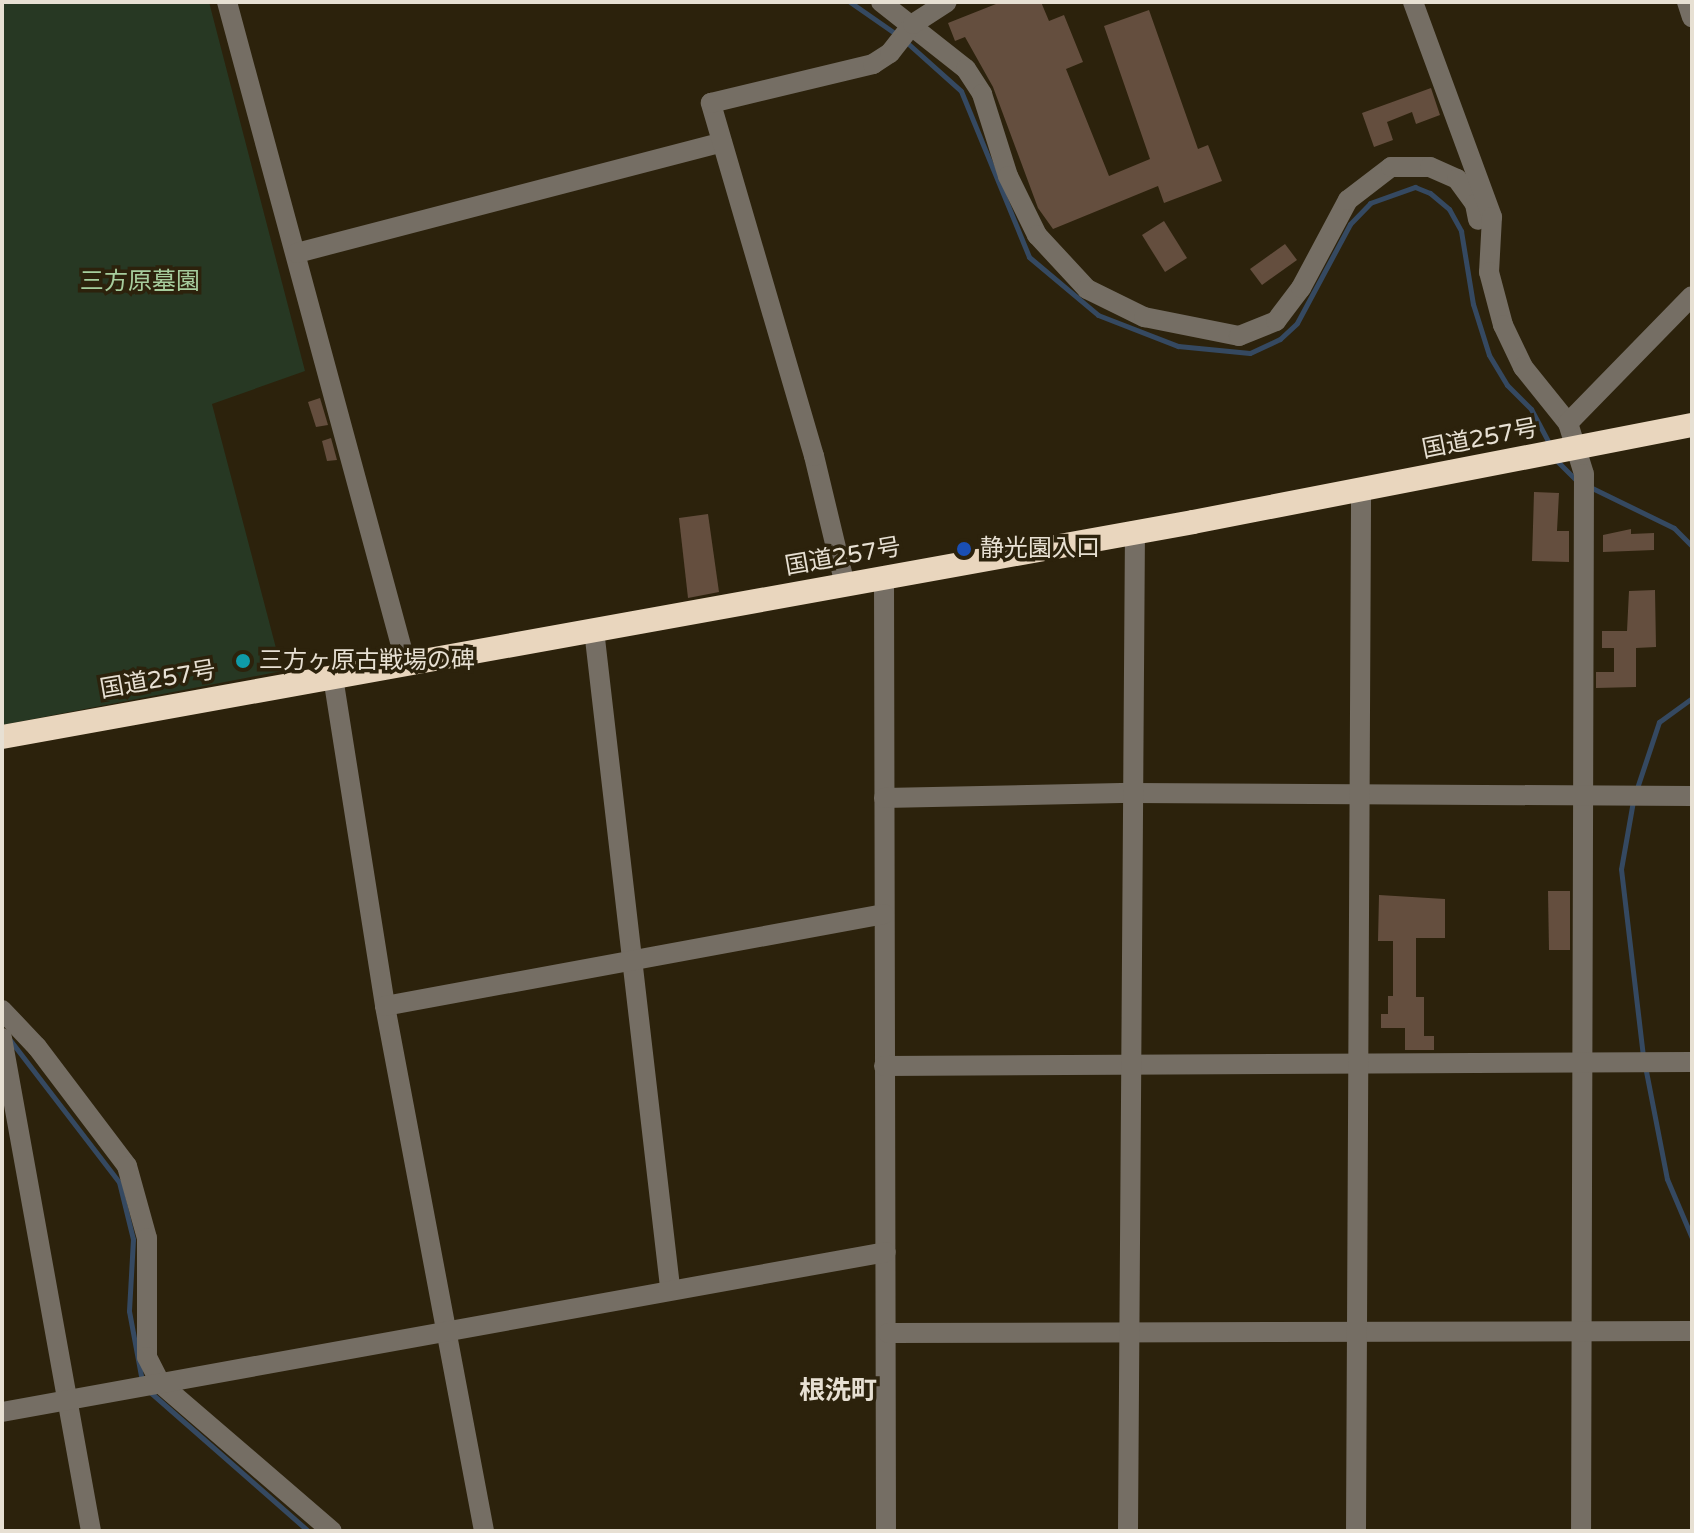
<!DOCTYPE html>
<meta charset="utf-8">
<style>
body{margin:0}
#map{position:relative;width:1694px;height:1533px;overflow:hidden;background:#2c220c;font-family:"Varela Round","Noto Sans JP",sans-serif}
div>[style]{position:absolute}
.green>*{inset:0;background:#273823}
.stream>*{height:5px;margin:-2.5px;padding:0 2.5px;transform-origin:2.5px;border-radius:2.5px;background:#354961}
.building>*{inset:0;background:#644e3e}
.minor>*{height:20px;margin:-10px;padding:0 10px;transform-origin:10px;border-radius:10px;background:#756e64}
.highway>*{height:24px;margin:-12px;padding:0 12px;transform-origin:12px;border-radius:12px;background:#e9d6be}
.dots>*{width:22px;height:22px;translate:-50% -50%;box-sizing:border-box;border:4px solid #2c220c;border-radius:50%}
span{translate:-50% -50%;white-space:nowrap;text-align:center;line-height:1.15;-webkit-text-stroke:7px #2c220c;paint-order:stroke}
.park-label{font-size:24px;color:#a6cd9d}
.street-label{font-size:24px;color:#e7e0d3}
.poi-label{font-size:24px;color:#e7e0d3}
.left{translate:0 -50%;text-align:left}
.neighbourhood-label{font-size:26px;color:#e7e0d3;font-weight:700}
.frame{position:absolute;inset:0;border:4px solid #e7e0d3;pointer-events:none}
</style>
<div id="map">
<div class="green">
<div style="clip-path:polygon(2px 2px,209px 2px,305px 371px,212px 404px,282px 671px,2px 725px)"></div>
</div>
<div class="stream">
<div style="left:850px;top:2px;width:56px;rotate:34.8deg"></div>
<div style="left:904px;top:40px;width:76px;rotate:41.8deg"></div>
<div style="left:961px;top:91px;width:179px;rotate:67.7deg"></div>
<div style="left:1029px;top:257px;width:90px;rotate:40deg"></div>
<div style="left:1098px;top:315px;width:86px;rotate:21.2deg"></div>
<div style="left:1178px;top:346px;width:72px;rotate:5.6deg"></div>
<div style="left:1250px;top:353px;width:33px;rotate:-25deg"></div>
<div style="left:1280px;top:339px;width:23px;rotate:-43deg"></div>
<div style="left:1297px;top:323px;width:112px;rotate:-61.8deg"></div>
<div style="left:1350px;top:224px;width:29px;rotate:-46deg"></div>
<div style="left:1370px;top:203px;width:48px;rotate:-19.6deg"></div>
<div style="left:1415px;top:187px;width:16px;rotate:22deg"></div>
<div style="left:1430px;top:193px;width:25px;rotate:40deg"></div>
<div style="left:1449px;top:209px;width:25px;rotate:61deg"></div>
<div style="left:1461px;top:231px;width:74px;rotate:80.7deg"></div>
<div style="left:1473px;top:304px;width:53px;rotate:72.6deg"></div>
<div style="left:1489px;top:355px;width:35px;rotate:59deg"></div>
<div style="left:1507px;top:385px;width:34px;rotate:45deg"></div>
<div style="left:1531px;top:409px;width:40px;rotate:62deg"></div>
<div style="left:1554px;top:458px;width:33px;rotate:45deg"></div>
<div style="left:1590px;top:487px;width:93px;rotate:26deg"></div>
<div style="left:1674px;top:528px;width:25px;rotate:45deg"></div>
<div style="left:1636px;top:791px;width:73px;rotate:-71.6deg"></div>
<div style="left:1659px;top:722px;width:41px;rotate:-36deg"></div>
<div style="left:1633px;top:801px;width:69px;rotate:100deg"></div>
<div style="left:1621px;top:869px;width:189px;rotate:83.3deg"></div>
<div style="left:10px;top:1040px;width:179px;rotate:52.5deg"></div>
<div style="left:119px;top:1182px;width:59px;rotate:76.2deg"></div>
<div style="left:133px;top:1239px;width:72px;rotate:93.2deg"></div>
<div style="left:129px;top:1311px;width:71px;rotate:79.5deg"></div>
<div style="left:1645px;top:1066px;width:115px;rotate:79deg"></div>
<div style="left:1667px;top:1179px;width:64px;rotate:67deg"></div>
<div style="left:150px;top:1392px;width:210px;rotate:41.3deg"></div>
</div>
<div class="building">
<div style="clip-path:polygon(1001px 2px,1041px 2px,1049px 21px,1064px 15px,1083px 62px,1066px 69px,1109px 176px,1150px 159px,1104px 26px,1149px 10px,1198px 149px,1208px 145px,1222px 181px,1164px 203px,1158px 186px,1053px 229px,1038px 208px,993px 87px,965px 37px,955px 41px,948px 23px)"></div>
<div style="clip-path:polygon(1431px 88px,1440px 115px,1416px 124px,1412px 112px,1387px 122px,1393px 140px,1374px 147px,1362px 113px)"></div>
<div style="clip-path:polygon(1164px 221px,1187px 258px,1165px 272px,1142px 235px)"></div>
<div style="clip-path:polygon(1285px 244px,1297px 260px,1262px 285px,1250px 269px)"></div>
<div style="clip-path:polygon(320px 398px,328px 425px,316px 427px,308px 402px)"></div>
<div style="clip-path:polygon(331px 438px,337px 460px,327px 461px,322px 441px)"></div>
<div style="clip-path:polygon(1534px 492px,1559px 493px,1557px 531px,1569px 531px,1569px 562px,1532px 561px)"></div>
<div style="clip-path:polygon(708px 514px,719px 592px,688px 598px,679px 518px)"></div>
<div style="clip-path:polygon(1631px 529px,1631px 534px,1654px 533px,1654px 550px,1603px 552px,1603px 535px)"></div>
<div style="clip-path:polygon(1655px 590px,1656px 647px,1636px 648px,1636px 687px,1596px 688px,1596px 672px,1614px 672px,1614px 648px,1602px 648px,1602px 631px,1627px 631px,1629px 591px)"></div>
<div style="clip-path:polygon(1548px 891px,1570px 891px,1570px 950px,1549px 950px)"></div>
<div style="clip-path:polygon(1379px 895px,1445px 899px,1445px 938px,1416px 938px,1416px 997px,1424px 997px,1424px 1036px,1434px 1036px,1434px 1050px,1405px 1050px,1405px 1028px,1381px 1028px,1381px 1014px,1388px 1014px,1388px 996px,1393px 996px,1393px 941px,1378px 941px)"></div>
</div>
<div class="minor">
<div style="left:227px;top:2px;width:686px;rotate:74.87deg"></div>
<div style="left:881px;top:2px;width:108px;rotate:38.2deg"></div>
<div style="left:966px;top:69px;width:30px;rotate:57deg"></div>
<div style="left:982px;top:94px;width:86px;rotate:72.4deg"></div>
<div style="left:1008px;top:176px;width:66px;rotate:63.8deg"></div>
<div style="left:1037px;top:235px;width:74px;rotate:47.2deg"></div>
<div style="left:1087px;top:289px;width:64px;rotate:26.2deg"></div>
<div style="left:1144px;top:317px;width:97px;rotate:11.3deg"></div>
<div style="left:1239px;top:336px;width:40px;rotate:-22deg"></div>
<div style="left:1276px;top:321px;width:41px;rotate:-52.9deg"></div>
<div style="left:1301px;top:288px;width:100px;rotate:-61.9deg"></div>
<div style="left:1348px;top:200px;width:54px;rotate:-37.5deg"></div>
<div style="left:1391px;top:167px;width:39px"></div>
<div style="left:1430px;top:167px;width:30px;rotate:24deg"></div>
<div style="left:1457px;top:179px;width:31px;rotate:54deg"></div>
<div style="left:1475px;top:204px;width:16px;rotate:79deg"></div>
<div style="left:1413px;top:2px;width:229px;rotate:69.8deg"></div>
<div style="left:1492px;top:217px;width:55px;rotate:93.1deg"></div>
<div style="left:1489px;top:272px;width:55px;rotate:75.2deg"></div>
<div style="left:1503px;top:325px;width:47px;rotate:64.5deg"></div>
<div style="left:1523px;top:367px;width:72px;rotate:51.2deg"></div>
<div style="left:1568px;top:423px;width:53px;rotate:72.6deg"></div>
<div style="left:1584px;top:474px;width:1057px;rotate:90.16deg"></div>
<div style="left:1687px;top:2px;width:16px;rotate:72deg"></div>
<div style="left:297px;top:253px;width:439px;rotate:-14.6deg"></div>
<div style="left:1568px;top:423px;width:177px;rotate:-45.7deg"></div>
<div style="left:884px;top:578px;width:953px;rotate:89.88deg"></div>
<div style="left:845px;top:585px;width:133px;rotate:-103.5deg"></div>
<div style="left:814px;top:456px;width:368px;rotate:-106.3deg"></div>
<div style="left:711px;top:103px;width:167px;rotate:-13.5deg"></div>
<div style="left:873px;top:64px;width:20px;rotate:-33deg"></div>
<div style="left:890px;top:53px;width:37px;rotate:-52deg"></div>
<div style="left:913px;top:24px;width:40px;rotate:-32.9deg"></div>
<div style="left:594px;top:630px;width:661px;rotate:83.4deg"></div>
<div style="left:333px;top:677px;width:333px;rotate:81deg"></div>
<div style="left:385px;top:1006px;width:534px;rotate:79.32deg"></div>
<div style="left:884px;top:798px;width:249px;rotate:-1.2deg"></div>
<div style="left:1133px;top:793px;width:559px;rotate:0.31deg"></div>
<div style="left:385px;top:1006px;width:507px;rotate:-10.45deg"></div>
<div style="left:2px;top:1010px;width:51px;rotate:46.6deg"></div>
<div style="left:37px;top:1047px;width:149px;rotate:52.9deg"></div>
<div style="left:127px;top:1166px;width:75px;rotate:74.5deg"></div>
<div style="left:147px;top:1238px;width:119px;rotate:90deg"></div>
<div style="left:147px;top:1357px;width:30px;rotate:63deg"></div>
<div style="left:161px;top:1384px;width:225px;rotate:40.7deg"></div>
<div style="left:2px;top:1038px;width:501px;rotate:79.77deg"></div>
<div style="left:884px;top:1066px;width:808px;rotate:-0.28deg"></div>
<div style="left:888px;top:1333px;width:804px;rotate:-0.14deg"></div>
<div style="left:2px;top:1412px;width:898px;rotate:-10.26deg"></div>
<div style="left:1128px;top:1531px;width:998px;rotate:-89.6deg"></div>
<div style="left:1356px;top:1531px;width:1041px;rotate:-89.72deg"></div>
</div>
<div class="highway">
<div style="left:2px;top:737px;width:1210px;rotate:-10.23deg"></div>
<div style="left:1193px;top:522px;width:508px;rotate:-11deg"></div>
</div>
<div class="dots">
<div style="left:964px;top:549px;background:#1a4fb4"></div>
<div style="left:243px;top:661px;background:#0f9aa8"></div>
</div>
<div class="park-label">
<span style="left:140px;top:282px">三方原墓園</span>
</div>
<div class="street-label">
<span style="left:1480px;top:439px;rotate:-11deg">国道257号</span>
<span style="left:843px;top:557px;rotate:-10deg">国道257号</span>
<span style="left:158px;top:680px;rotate:-10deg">国道257号</span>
</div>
<div class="poi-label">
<span class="left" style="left:980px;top:549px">静光園入口</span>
<span class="left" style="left:259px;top:661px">三方ヶ原古戦場の碑</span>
</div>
<div class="neighbourhood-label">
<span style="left:838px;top:1391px">根洗町</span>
</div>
<div class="frame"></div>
</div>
